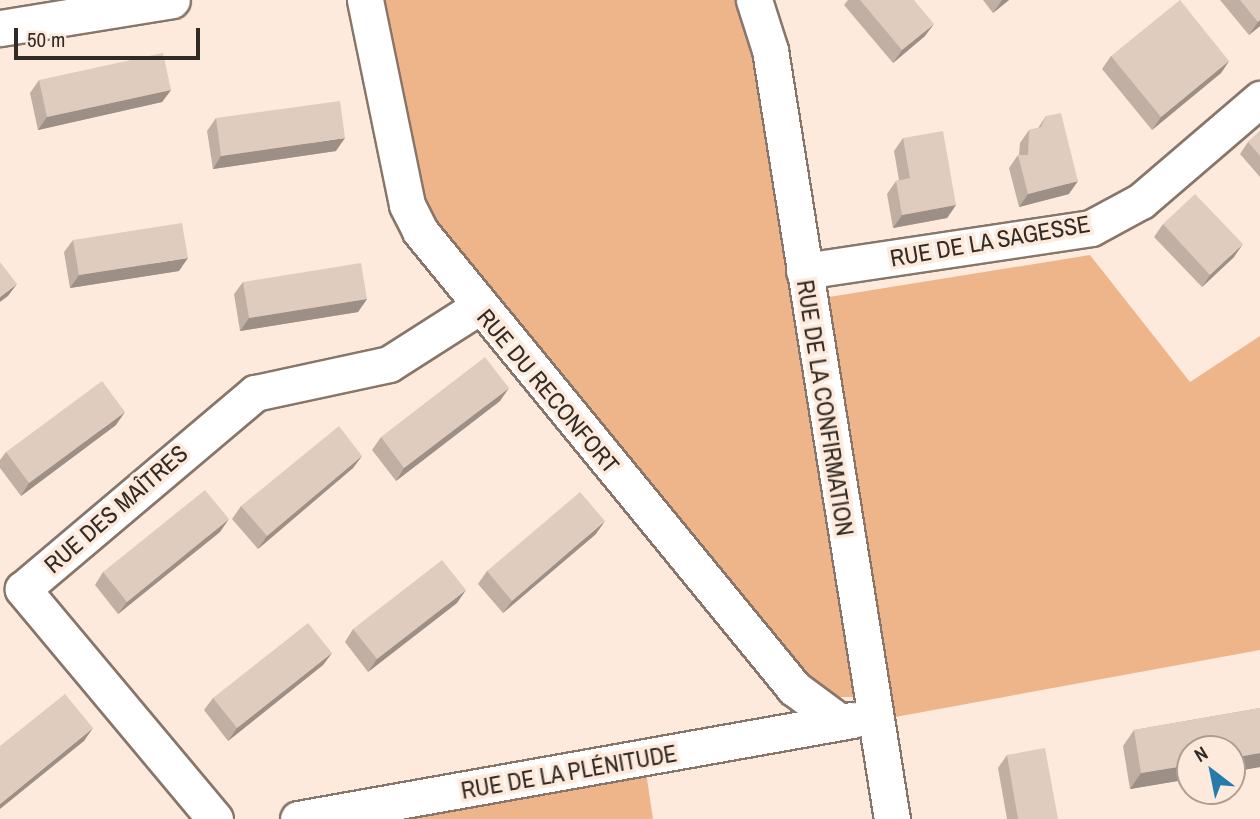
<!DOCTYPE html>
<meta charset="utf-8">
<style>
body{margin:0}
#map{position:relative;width:1260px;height:819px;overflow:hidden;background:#feeadc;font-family:"Archivo Narrow",sans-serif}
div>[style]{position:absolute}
.green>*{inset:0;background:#efb58a}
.roads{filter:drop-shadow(2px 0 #877669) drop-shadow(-2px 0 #877669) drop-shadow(0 2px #877669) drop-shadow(0 -2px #877669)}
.minor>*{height:35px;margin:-17.5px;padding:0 17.5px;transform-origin:17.5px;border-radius:17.5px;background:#fff}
.wall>*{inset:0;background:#c1afa3}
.shaded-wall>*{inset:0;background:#9d8f85}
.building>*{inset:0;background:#e0ccbe}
span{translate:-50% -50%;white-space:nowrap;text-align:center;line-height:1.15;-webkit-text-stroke:7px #feeadc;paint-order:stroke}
.street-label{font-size:24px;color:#322b25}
.north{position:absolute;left:1176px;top:735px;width:70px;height:70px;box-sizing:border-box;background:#feeadc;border:2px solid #ac9e93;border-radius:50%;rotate:328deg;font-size:19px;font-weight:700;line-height:28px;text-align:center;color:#322b25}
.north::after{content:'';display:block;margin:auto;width:24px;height:32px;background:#257baa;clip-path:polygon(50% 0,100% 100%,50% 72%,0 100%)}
.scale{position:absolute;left:14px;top:28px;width:186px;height:32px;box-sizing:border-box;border:4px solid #322b25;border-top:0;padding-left:9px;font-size:21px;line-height:24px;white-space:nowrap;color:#322b25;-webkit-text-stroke:5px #feeadc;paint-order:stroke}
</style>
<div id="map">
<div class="green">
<div style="clip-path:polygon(366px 0,739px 0,751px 13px,856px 697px,824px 697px,411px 214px)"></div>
<div style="clip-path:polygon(1090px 255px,1190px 382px,1260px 336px,1260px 650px,890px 718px,829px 297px)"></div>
<div style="clip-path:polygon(646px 772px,653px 819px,354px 819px)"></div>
</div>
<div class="roads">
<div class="minor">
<div style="left:365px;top:0;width:209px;rotate:78.4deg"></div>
<div style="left:407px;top:205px;width:29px;rotate:63deg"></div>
<div style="left:420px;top:231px;width:591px;rotate:50.7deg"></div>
<div style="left:794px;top:688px;width:57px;rotate:36.5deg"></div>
<div style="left:754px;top:0;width:52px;rotate:72.3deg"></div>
<div style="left:770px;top:50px;width:779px;rotate:80.99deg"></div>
<div style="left:0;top:28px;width:174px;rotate:-9.2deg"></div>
<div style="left:804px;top:271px;width:290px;rotate:-8.5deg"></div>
<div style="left:1091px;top:228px;width:57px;rotate:-28.4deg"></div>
<div style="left:1141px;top:201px;width:157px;rotate:-40.6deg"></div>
<div style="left:215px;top:819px;width:300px;rotate:-129.9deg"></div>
<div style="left:23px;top:589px;width:304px;rotate:-40.2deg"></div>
<div style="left:255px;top:393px;width:137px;rotate:-12.2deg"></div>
<div style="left:389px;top:364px;width:106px;rotate:-32.6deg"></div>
<div style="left:298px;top:819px;width:563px;rotate:-10.13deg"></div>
</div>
</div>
<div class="wall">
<div style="clip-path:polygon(848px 0,914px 0,925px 36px,893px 63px,844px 5px)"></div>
<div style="clip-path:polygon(983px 0,1009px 0,993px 13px)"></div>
<div style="clip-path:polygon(1220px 0,1260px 0,1260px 26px,1249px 35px)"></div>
<div style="clip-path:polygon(1111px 56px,1229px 61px,1221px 73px,1152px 130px,1102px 69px)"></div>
<div style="clip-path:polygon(39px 80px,171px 90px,162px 102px,38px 130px,30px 93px)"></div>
<div style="clip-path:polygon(1046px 116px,1069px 194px,1019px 207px,1009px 168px,1018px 155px,1019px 155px,1020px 143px,1029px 130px,1038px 128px)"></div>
<div style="clip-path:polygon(216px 118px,336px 151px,213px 169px,207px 131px)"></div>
<div style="clip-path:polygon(1260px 131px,1260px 177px,1240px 154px,1248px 142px)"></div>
<div style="clip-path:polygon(903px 138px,956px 205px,947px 218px,893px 228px,887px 194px,896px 181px,899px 180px,894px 151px)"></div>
<div style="clip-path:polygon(1163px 224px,1234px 257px,1202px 287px,1154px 237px)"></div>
<div style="clip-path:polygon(73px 240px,179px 271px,70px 288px,64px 252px)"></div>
<div style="clip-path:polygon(243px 282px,367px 299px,358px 312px,240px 331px,234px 294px)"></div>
<div style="clip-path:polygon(500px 401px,396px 481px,372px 450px,381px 437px)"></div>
<div style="clip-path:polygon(116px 425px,21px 496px,0 468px,0 460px,6px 452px)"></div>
<div style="clip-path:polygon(362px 456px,353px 468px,258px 549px,232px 519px,241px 506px)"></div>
<div style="clip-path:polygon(220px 532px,118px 614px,95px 585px,103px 572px)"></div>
<div style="clip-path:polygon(596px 534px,503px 613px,478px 584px,487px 571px)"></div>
<div style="clip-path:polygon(457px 603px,368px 672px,345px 642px,353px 629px)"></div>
<div style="clip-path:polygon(332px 653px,323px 665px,228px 741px,204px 710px,213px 698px)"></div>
<div style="clip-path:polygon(1260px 708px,1260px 767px,1130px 789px,1123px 746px,1134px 730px)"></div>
<div style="clip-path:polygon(1007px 755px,1058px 819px,1007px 819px,998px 768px)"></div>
</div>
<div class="shaded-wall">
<div style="clip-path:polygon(1002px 0,1009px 0,993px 13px)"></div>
<div style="clip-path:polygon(1260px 20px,1260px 26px,1249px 35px,1258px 22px)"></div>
<div style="clip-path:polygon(934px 24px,925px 36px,893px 63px,902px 50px)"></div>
<div style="clip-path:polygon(1229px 61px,1221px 73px,1152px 130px,1161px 117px)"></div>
<div style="clip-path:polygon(171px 90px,162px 102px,38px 130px,47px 117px)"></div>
<div style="clip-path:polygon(345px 138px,336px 151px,213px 169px,221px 156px)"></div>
<div style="clip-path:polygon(1078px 181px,1069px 194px,1019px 207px,1028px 194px)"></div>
<div style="clip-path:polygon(956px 205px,947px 218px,893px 228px,902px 215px)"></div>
<div style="clip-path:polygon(1243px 244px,1234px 257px,1202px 287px,1210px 275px)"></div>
<div style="clip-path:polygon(188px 258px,179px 271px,70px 288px,79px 275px)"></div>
<div style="clip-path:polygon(17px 284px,8px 296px,0 302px,0 297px)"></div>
<div style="clip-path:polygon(367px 299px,358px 312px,240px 331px,249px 318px)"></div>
<div style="clip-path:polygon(509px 388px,500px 401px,396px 481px,404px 468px)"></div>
<div style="clip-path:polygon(125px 412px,116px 425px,21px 496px,29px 483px)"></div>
<div style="clip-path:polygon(362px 456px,353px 468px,258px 549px,267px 536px)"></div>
<div style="clip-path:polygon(229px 519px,220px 532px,118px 614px,127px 602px)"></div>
<div style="clip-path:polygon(605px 521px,596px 534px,503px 613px,512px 601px)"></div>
<div style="clip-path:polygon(466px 590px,457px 603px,368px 672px,377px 659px)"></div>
<div style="clip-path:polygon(332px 653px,323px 665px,228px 741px,237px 728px)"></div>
<div style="clip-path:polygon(93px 728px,84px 741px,0 809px,0 804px)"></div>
<div style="clip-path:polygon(1260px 753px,1260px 767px,1232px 772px,1232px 758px)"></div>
<div style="clip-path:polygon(1190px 765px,1190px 779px,1130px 789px,1141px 773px)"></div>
</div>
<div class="building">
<div style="clip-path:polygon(860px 0,914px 0,934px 24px,902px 50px)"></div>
<div style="clip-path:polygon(1180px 0,1229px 61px,1161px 117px,1111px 56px)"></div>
<div style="clip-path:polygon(1240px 0,1260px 0,1260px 20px,1258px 22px)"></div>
<div style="clip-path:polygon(163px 53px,171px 90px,47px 117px,39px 80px)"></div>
<div style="clip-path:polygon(340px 101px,345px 138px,221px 156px,216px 118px)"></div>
<div style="clip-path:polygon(1061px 113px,1078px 181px,1028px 194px,1018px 155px,1028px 155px,1029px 130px,1041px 127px,1046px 116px)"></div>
<div style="clip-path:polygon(943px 131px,956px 205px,902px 215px,896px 181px,910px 178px,903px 138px)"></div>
<div style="clip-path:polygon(1260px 131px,1260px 156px,1248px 142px)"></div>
<div style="clip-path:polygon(1195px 194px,1243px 244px,1210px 275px,1163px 224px)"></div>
<div style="clip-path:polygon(182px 223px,188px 258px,79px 275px,73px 240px)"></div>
<div style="clip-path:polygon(0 262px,17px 284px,0 297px)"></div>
<div style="clip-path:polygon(361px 263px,367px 299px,249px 318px,243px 282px)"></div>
<div style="clip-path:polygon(485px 357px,509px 388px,404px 468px,381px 437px)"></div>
<div style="clip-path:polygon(102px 381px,125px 412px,29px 483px,6px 452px)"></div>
<div style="clip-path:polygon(339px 426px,362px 456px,267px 536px,241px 506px)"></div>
<div style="clip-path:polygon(205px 490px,229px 519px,127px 602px,103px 572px)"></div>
<div style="clip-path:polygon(580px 492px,605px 521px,512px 601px,487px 571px)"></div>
<div style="clip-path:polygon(442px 560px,466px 590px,377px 659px,353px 629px)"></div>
<div style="clip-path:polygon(308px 623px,332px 653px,237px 728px,213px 698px)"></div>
<div style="clip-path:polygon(65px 694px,93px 728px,0 804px,0 746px)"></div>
<div style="clip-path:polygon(1260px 708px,1260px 753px,1232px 758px,1232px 749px,1190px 749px,1190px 765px,1141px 773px,1134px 730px)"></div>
<div style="clip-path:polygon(1045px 748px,1058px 819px,1018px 819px,1007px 755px)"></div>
</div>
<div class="street-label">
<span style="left:990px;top:241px;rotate:-10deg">RUE DE LA SAGESSE</span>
<span style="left:548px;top:391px;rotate:50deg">RUE DU RECONFORT</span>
<span style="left:825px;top:408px;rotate:81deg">RUE DE LA CONFIRMATION</span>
<span style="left:116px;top:509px;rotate:-41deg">RUE DES MAÎTRES</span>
<span style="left:569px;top:772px;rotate:-10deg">RUE DE LA PLÉNITUDE</span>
</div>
<div class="north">N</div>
<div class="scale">50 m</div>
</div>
